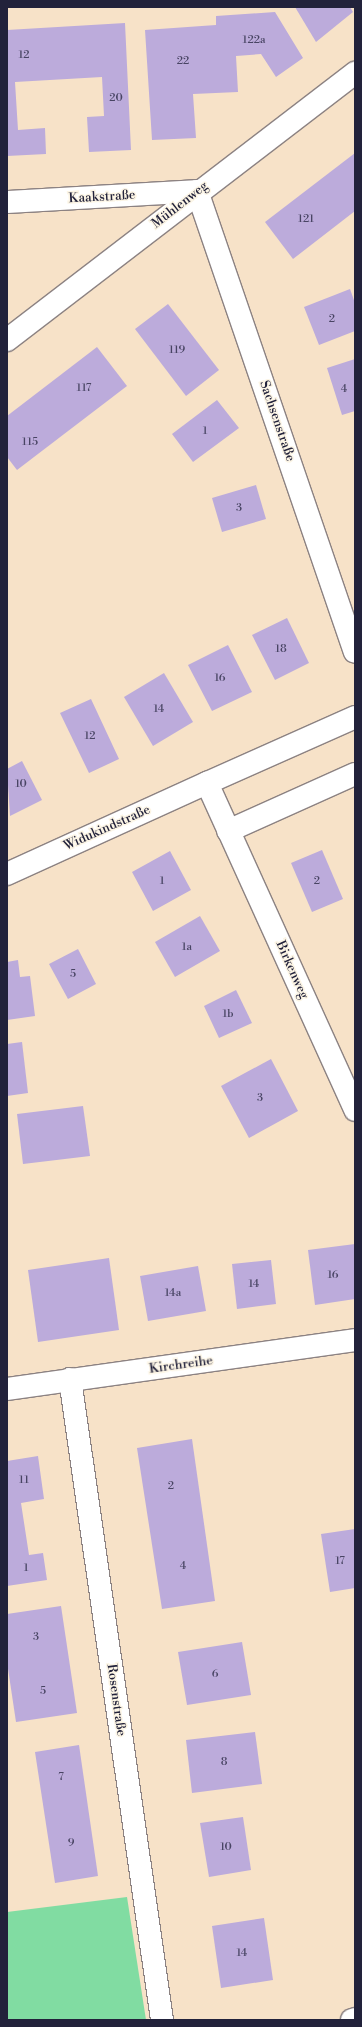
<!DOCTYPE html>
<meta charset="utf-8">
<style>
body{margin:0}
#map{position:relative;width:362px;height:2027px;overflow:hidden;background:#f7e2c8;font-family:"Libre Bodoni",serif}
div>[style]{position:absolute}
.green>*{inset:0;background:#81dca2}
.building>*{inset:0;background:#bcabdb}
.roads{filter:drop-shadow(1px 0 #8c8282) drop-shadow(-1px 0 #8c8282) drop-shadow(0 1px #8c8282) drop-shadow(0 -1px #8c8282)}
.minor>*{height:22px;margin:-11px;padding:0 11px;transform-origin:11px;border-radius:11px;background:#fff}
span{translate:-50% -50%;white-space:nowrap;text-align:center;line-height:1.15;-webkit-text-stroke:3px #fcf5e5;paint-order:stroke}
.number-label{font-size:11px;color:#484463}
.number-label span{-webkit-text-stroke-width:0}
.street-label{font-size:13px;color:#22223b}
.frame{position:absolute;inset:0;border:8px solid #22223b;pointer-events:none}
</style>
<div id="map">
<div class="green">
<div style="clip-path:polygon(127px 1897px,146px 2020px,7px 2020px,7px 1912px)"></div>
</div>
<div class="building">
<div style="clip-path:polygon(295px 7px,350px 7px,353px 12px,316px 42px)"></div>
<div style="clip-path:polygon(275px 12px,303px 58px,276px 77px,261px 54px,236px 56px,238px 92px,193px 94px,196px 138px,152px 140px,145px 30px,216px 25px,216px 16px)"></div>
<div style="clip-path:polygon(125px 23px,131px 150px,89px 152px,87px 117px,104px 116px,102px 77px,15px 82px,18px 130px,45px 128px,46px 154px,7px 156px,7px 30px)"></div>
<div style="clip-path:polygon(355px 153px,355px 211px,293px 259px,265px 222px)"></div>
<div style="clip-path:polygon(350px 289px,355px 303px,355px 331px,319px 345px,304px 307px)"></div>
<div style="clip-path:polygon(168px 304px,219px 370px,186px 396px,135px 329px)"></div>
<div style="clip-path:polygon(97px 347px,127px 386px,17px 470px,7px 457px,7px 416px)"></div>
<div style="clip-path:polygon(355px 359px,355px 411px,342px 415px,327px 368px)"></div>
<div style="clip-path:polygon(217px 400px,239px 428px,193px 462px,172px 434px)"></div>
<div style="clip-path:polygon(256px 485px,266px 519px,222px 532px,212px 498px)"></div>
<div style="clip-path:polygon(287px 618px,309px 663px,275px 680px,252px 635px)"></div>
<div style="clip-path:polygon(228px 645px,252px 692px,212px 711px,188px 665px)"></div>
<div style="clip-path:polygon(164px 673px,193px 722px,153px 746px,124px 697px)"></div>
<div style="clip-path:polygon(91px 699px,119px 759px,89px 773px,60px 713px)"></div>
<div style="clip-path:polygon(22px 761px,42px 800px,10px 816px,7px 769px)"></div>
<div style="clip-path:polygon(322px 850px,343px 899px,312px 912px,291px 863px)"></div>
<div style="clip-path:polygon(170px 851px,191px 890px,153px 911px,132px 872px)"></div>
<div style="clip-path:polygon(200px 916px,220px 951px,175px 977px,155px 942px)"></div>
<div style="clip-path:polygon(78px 949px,96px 984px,68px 999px,49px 964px)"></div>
<div style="clip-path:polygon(18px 960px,20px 977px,30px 976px,35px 1016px,7px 1020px,7px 962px)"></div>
<div style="clip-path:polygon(236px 990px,252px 1023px,219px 1038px,204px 1006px)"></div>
<div style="clip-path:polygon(22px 1042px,28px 1093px,7px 1096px,7px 1044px)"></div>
<div style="clip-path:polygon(271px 1059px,298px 1111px,249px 1138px,221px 1086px)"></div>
<div style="clip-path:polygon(83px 1106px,90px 1156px,23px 1164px,17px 1114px)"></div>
<div style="clip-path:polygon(355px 1244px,355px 1299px,315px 1305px,308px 1250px)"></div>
<div style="clip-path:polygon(109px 1258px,119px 1330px,38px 1342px,28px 1270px)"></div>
<div style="clip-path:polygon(271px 1260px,276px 1304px,237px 1309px,232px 1264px)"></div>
<div style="clip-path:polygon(198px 1266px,206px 1311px,148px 1321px,140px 1276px)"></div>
<div style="clip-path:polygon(192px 1439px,215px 1601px,162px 1609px,137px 1448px)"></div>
<div style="clip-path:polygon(38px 1456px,44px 1499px,21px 1503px,29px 1555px,43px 1553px,47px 1580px,7px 1586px,7px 1461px)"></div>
<div style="clip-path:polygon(355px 1529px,355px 1588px,330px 1592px,321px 1534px)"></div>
<div style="clip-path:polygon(61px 1606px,77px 1713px,16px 1722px,7px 1662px,7px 1614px)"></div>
<div style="clip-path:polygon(242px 1642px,251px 1695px,187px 1705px,178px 1652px)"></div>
<div style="clip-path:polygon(255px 1732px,262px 1784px,192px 1793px,186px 1740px)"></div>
<div style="clip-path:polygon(79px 1745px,98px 1876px,55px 1883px,35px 1752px)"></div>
<div style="clip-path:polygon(243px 1817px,251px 1870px,209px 1877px,200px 1823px)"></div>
<div style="clip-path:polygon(264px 1918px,273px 1980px,221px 1988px,212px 1926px)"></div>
</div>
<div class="roads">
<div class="minor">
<div style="left:7px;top:202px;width:190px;rotate:-3.3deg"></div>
<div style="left:197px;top:191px;width:487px;rotate:71.1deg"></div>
<div style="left:7px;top:340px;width:439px;rotate:-37.5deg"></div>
<div style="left:207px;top:783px;width:162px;rotate:-24deg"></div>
<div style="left:228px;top:831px;width:139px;rotate:-24.2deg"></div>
<div style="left:7px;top:874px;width:220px;rotate:-24.5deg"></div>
<div style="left:207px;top:783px;width:359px;rotate:65.6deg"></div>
<div style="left:70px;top:1379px;width:648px;rotate:81.83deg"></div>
<div style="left:7px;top:1389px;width:351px;rotate:-8deg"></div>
<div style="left:352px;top:2020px;width:3px;rotate:-18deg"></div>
</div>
</div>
<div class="number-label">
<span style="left:254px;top:40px">122a</span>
<span style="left:24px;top:55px">12</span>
<span style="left:183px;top:61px">22</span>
<span style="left:116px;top:98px">20</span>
<span style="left:306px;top:219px">121</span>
<span style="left:332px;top:319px">2</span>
<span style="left:177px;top:350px">119</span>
<span style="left:84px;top:388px">117</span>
<span style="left:344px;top:389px">4</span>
<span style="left:205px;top:431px">1</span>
<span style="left:30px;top:442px">115</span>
<span style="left:239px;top:508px">3</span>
<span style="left:281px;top:649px">18</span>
<span style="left:220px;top:678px">16</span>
<span style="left:159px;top:709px">14</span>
<span style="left:90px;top:736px">12</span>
<span style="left:21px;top:784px">10</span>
<span style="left:162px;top:881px">1</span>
<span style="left:317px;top:881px">2</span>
<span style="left:187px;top:947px">1a</span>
<span style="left:73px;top:974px">5</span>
<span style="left:228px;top:1014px">1b</span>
<span style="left:260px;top:1098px">3</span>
<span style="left:333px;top:1275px">16</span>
<span style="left:254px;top:1284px">14</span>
<span style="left:173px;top:1293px">14a</span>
<span style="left:24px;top:1480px">11</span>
<span style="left:171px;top:1486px">2</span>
<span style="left:340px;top:1561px">17</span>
<span style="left:183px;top:1566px">4</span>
<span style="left:26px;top:1568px">1</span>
<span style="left:36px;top:1637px">3</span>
<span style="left:215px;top:1674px">6</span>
<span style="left:43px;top:1691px">5</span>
<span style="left:224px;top:1762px">8</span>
<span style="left:61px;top:1777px">7</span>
<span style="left:71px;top:1843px">9</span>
<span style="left:226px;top:1847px">10</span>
<span style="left:242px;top:1953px">14</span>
</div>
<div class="street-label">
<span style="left:102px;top:197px;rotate:-3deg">Kaakstraße</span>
<span style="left:180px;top:205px;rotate:-38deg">Mühlenweg</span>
<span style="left:277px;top:421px;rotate:71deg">Sachsenstraße</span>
<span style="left:107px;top:828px;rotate:-24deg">Widukindstraße</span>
<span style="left:292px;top:970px;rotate:66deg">Birkenweg</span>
<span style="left:181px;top:1365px;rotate:-8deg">Kirchreihe</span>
<span style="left:116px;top:1700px;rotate:82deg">Rosenstraße</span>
</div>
<div class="frame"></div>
</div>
